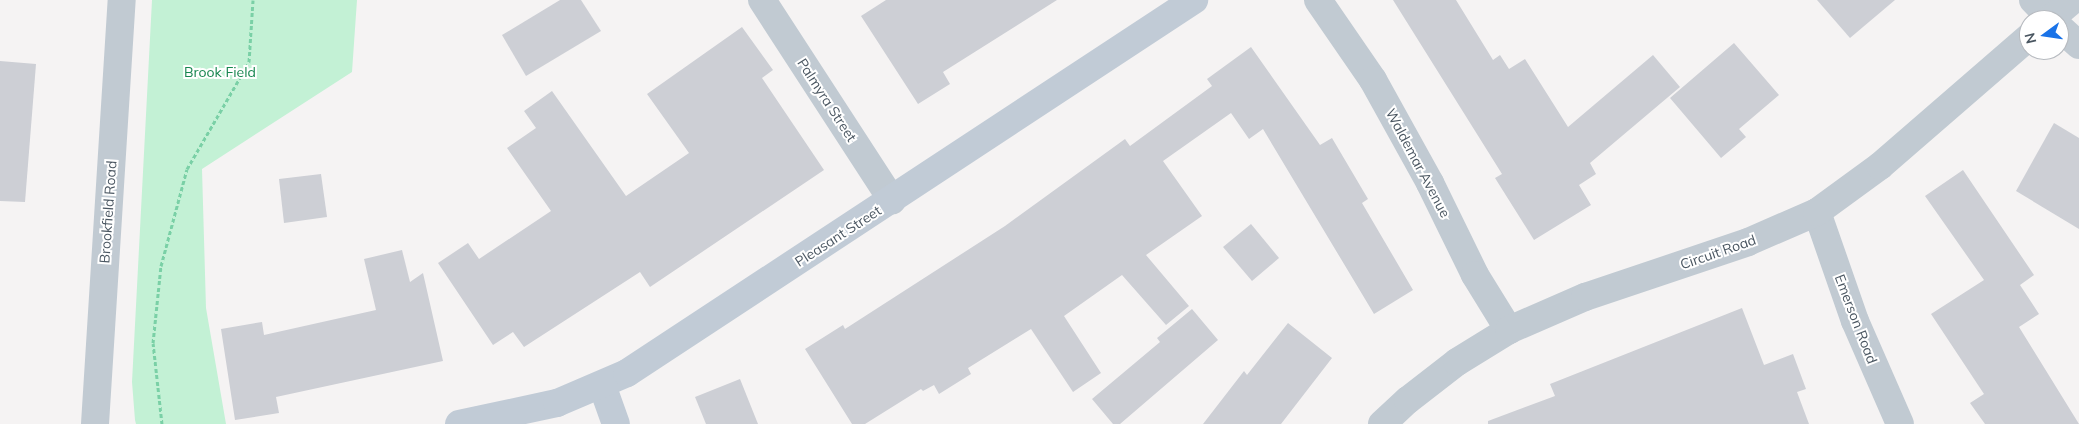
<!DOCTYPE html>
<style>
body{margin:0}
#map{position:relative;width:2079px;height:424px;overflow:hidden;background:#f5f3f3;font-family:Mulish,sans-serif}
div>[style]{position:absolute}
.green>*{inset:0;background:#c3f1d5}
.building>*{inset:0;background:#cdcfd5}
.path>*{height:3px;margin-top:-1.5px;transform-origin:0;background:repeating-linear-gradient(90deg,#7ad0a6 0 4px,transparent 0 6.5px)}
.street>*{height:28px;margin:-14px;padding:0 14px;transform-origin:14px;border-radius:14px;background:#c1cad2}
.secondary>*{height:28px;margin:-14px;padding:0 14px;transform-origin:14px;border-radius:14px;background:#c1cbd6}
span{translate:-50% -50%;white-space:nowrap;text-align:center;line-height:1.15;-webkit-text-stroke:4px #fff;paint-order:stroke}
.park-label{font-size:14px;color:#17864f}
.street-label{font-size:14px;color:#4a5661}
.north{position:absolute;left:2019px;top:10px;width:50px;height:50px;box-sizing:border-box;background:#fff;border:1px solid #b7bbc0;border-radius:50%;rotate:256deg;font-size:14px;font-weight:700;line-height:20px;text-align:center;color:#4a5661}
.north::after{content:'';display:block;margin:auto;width:18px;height:22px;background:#1a73e8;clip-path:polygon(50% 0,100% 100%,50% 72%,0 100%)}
</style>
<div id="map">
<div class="green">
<div style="clip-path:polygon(152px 0,357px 0,352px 72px,202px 169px,206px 308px,226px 424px,136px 424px,135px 420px,132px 382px)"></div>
</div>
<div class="building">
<div style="clip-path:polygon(560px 0,581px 0,601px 31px,526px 76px,502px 35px)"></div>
<div style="clip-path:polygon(886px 0,1057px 0,943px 72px,950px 84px,918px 104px,861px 16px)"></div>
<div style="clip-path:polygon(1393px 0,1456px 0,1493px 60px,1500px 55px,1509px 69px,1525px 59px,1568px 127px,1653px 55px,1680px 87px,1590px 163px,1596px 174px,1579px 185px,1591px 205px,1534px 240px,1495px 178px,1502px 174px)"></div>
<div style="clip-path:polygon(1817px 0,1895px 0,1850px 38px)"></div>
<div style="clip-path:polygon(742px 27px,773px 70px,762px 78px,824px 170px,650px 287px,640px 272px,524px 347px,513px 332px,493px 345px,438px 263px,468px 243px,479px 259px,551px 211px,507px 148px,536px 128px,524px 111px,552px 91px,626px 196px,689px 153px,647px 94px)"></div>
<div style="clip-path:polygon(1734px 43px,1779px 95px,1739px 129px,1746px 137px,1721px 158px,1670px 98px)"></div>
<div style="clip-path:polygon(1251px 47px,1320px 145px,1332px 138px,1368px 199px,1362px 203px,1413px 290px,1374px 314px,1263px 129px,1249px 139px,1231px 113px,1163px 161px,1202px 216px,1146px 255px,1189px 306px,1166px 325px,1122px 275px,1064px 316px,1101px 373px,1073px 392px,1031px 329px,968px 368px,971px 374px,939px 394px,934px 385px,923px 391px,921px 389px,865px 424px,852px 424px,805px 349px,843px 325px,845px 329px,1005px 226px,1125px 139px,1130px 146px,1212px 86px,1207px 79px)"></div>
<div style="clip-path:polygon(0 61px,36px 64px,25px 202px,0 201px)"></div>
<div style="clip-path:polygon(2054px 123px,2079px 138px,2079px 229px,2016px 191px)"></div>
<div style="clip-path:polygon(1963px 170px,2034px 275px,2020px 285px,2039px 314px,2019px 327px,2079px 424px,1985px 424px,1970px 403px,1984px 394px,1931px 314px,1984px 280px,1925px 196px)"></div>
<div style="clip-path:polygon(321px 174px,327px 217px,284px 223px,279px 179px)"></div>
<div style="clip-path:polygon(1251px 224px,1279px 258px,1252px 281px,1223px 247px)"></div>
<div style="clip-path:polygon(402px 250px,410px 282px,423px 273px,443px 361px,276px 397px,279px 413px,235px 420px,221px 329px,262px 322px,264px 335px,376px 310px,364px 259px)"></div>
<div style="clip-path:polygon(1742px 308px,1764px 365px,1793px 354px,1806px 389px,1797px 392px,1809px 424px,1488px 424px,1488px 421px,1555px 396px,1550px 384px)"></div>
<div style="clip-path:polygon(1192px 309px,1218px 340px,1120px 424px,1113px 424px,1092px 399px,1160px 342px,1157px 338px)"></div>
<div style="clip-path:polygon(1288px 323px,1332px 358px,1281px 424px,1203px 424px,1244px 371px,1247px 375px)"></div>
<div style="clip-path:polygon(740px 379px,758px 424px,706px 424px,695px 397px)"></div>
</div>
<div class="path">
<div style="left:162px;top:424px;width:81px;rotate:-96.3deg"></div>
<div style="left:153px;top:343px;width:77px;rotate:-84.1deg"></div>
<div style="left:161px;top:266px;width:100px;rotate:-75deg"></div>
<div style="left:187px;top:169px;width:124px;rotate:-59.9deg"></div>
<div style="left:249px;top:62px;width:62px;rotate:-86.3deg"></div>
</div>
<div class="street">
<div style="left:762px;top:0;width:239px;rotate:57deg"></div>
<div style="left:1318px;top:0;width:97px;rotate:55.5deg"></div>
<div style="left:1373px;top:80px;width:118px;rotate:61deg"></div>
<div style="left:1430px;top:183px;width:102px;rotate:63.9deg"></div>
<div style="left:1475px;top:275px;width:65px;rotate:58.3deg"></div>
<div style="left:2033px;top:0;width:28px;rotate:46deg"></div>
<div style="left:2049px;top:20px;width:31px;rotate:-40deg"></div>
<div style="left:2059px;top:27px;width:27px;rotate:42deg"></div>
<div style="left:1817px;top:212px;width:115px;rotate:70.8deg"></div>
<div style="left:1855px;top:321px;width:112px;rotate:66.4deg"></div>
<div style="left:95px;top:424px;width:425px;rotate:-86.4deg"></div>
<div style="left:1382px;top:424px;width:35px;rotate:-43deg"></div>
<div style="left:1408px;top:400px;width:62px;rotate:-37.8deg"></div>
<div style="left:1457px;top:362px;width:61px;rotate:-31.6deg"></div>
<div style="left:1509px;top:330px;width:83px;rotate:-23.5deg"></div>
<div style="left:1585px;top:297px;width:172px;rotate:-18.6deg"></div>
<div style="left:1748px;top:242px;width:75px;rotate:-23.5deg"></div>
<div style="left:1817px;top:212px;width:78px;rotate:-36.1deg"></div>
<div style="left:1880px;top:166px;width:197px;rotate:-40.9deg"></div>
</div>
<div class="secondary">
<div style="left:602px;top:385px;width:41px;rotate:70.3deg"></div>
<div style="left:459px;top:424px;width:100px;rotate:-12.1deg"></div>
<div style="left:557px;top:403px;width:76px;rotate:-23.2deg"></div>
<div style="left:627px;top:373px;width:679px;rotate:-33.34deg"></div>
</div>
<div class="park-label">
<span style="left:220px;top:72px">Brook Field</span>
</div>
<div class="street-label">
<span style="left:827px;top:100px;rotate:57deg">Palmyra Street</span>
<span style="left:1418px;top:163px;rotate:62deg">Waldemar Avenue</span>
<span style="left:108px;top:212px;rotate:-86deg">Brookfield Road</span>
<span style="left:838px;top:236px;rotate:-33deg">Pleasant Street</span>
<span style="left:1718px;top:252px;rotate:-19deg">Circuit Road</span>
<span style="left:1856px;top:319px;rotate:69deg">Emerson Road</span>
</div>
<div class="north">N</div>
</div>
